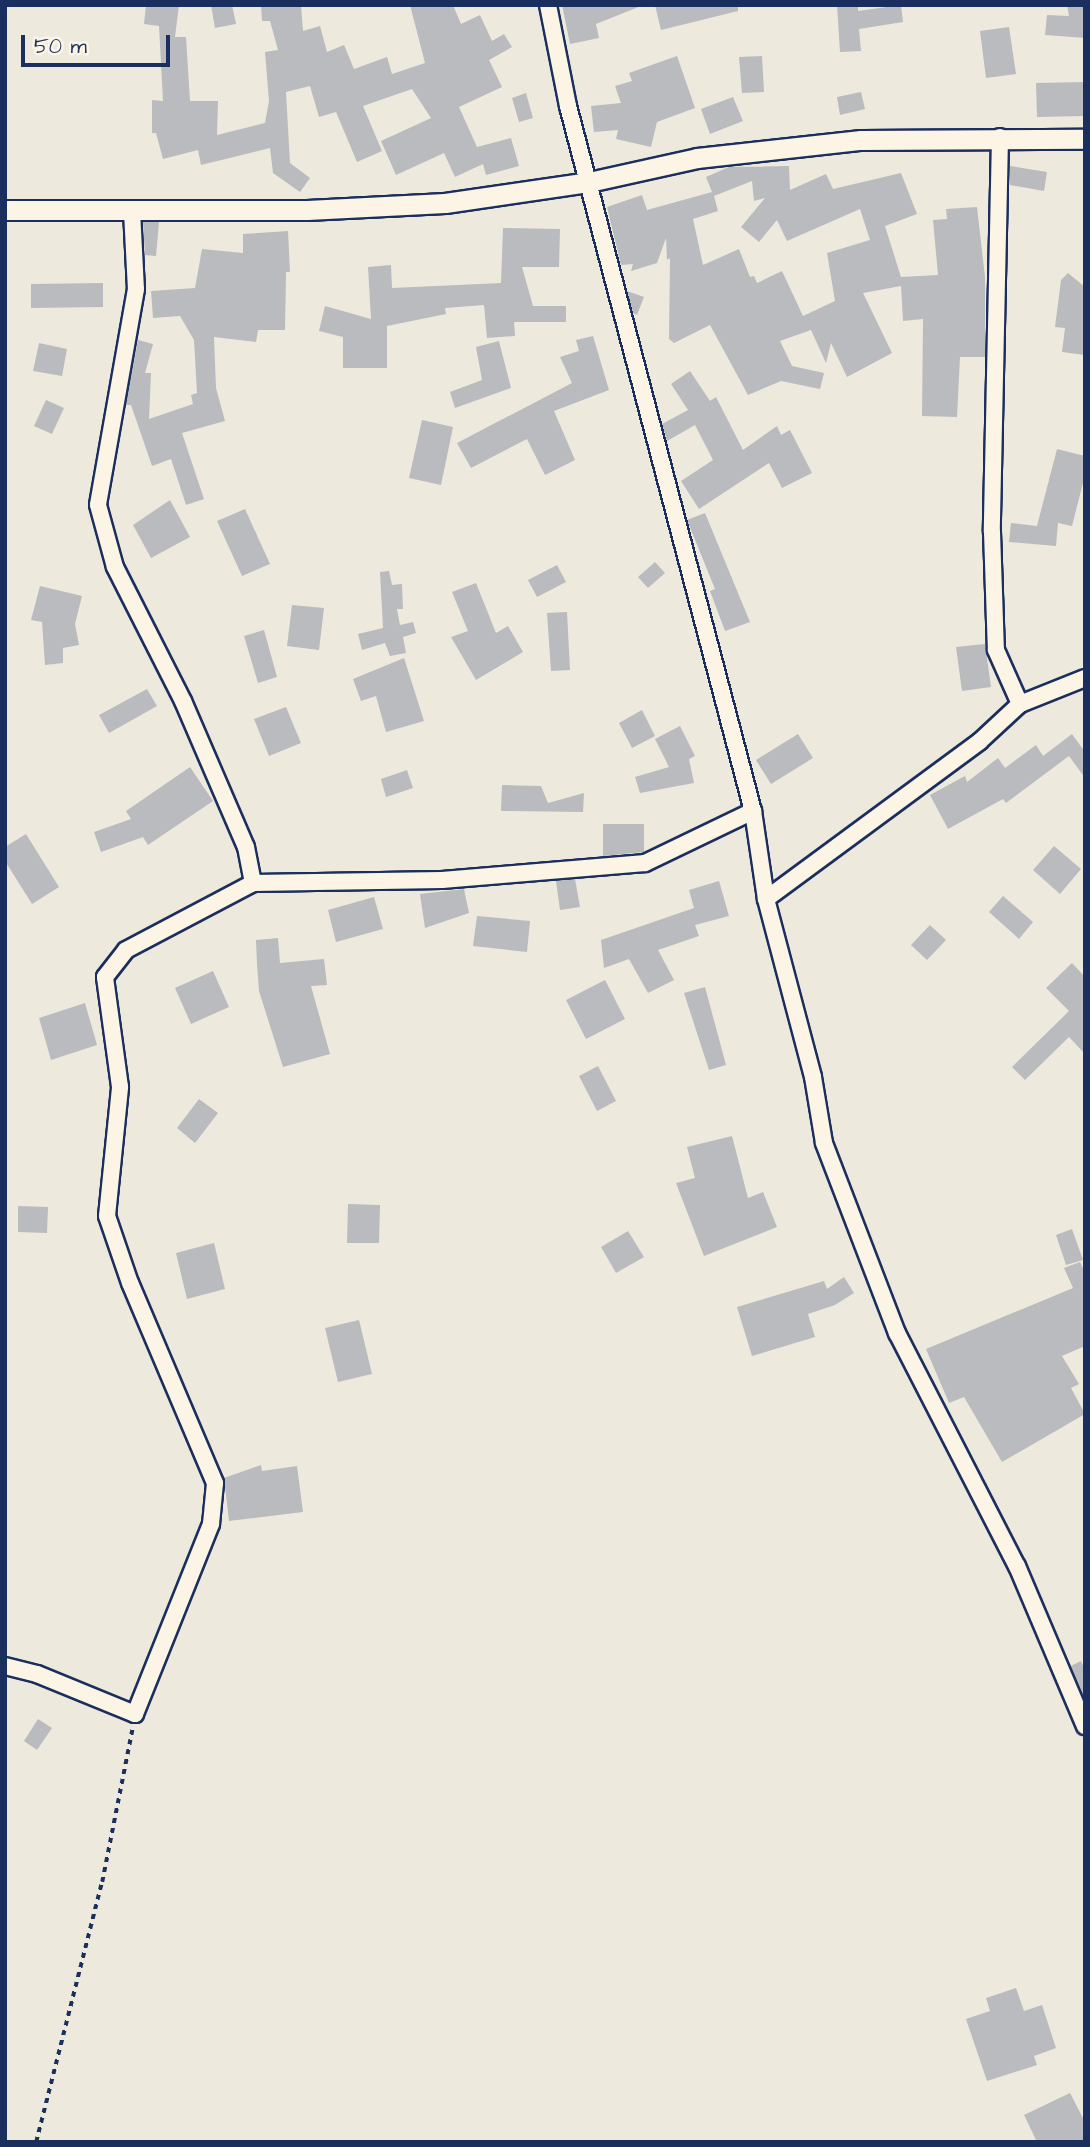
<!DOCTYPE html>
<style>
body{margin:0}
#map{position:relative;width:1090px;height:2147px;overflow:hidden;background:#eee9dd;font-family:"Architects Daughter",sans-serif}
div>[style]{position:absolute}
.building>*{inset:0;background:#babbbe}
.path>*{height:3.5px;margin-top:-1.75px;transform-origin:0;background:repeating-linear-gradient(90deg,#1b2f5e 0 5px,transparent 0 10px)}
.roads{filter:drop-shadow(2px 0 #1b2f5e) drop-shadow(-2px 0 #1b2f5e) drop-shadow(0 2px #1b2f5e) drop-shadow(0 -2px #1b2f5e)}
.minor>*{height:16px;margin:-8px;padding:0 8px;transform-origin:8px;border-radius:8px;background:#fcf5e5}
.tertiary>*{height:19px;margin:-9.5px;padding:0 9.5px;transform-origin:9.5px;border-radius:9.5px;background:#fcf5e5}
span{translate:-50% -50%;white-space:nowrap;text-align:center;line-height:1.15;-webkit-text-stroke:6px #fcf5e5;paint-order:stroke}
.frame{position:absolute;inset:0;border:7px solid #1b2f5e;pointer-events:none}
.scale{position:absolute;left:21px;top:35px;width:149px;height:32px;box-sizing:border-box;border:4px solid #1b2f5e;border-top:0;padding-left:9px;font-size:21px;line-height:24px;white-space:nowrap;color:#1b2f5e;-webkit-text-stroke:5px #fcf5e5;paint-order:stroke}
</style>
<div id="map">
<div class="building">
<div style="clip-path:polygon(146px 5px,179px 5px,175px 37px,186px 37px,190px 101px,218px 101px,217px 135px,265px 123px,269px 101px,265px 52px,278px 50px,270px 21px,262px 21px,261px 5px,301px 5px,303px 31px,320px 26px,327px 52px,344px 45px,354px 69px,387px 57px,392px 74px,425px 63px,410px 5px,453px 5px,461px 24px,480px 15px,492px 41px,504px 34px,512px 47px,489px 60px,502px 87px,459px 107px,477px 147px,511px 138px,519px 166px,486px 175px,483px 164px,455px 177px,444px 153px,396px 175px,381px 141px,431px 118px,412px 89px,363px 106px,382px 151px,357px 162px,336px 112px,319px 117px,310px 86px,286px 92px,290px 163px,310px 178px,300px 192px,273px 173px,270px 148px,201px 165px,198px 150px,163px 159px,156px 133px,152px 133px,152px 100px,163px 101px,159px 26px,144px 24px)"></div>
<div style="clip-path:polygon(211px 5px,232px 5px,236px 24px,215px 28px)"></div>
<div style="clip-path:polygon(562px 5px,641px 5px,641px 6px,596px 24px,599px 38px,570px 44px)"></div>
<div style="clip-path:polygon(655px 5px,738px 5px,738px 11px,661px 30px)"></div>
<div style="clip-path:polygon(837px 5px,858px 5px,858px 11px,901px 5px,903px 22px,859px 29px,861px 51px,840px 52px)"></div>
<div style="clip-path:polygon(1067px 5px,1085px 5px,1085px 38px,1045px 35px,1047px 15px,1069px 16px)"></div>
<div style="clip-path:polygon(1009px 27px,1016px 74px,986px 78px,980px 31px)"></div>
<div style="clip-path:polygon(677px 56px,695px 108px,657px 122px,651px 147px,616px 139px,618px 130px,594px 132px,591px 106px,621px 103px,615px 86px,632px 81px,629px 73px)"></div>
<div style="clip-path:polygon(762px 56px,764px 92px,742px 93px,739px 57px)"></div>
<div style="clip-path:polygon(1085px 82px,1085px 116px,1037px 117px,1036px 83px)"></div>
<div style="clip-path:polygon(861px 92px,865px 109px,840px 115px,837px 97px)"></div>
<div style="clip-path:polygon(526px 93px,533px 118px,519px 122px,512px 98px)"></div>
<div style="clip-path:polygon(733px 97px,743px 121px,710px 134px,701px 109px)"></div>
<div style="clip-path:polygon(evenodd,789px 166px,790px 190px,826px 174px,833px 189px,901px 173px,917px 214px,885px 226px,901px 277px,938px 275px,933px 220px,947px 219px,946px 209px,977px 207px,985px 277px,985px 357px,960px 357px,957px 417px,922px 416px,923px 319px,903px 321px,901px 286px,863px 293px,892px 353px,847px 377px,831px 343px,826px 363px,811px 330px,780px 341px,792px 366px,824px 373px,820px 389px,781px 381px,748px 395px,710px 325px,674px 343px,669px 339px,670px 258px,667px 260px,666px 238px,657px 263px,631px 271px,633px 264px,621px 265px,607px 207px,642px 195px,647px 210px,712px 192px,706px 177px,729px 167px,789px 166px,752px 181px,754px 201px,765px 198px,741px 227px,759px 242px,777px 220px,787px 241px,860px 209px,870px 240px,827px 253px,835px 301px,803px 316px,782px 271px,757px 283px,754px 276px,750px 277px,739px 249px,703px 265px,693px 219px,718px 211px,714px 196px,752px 181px)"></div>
<div style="clip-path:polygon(1010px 166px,1047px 172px,1044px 191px,1010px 185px)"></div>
<div style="clip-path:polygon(143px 222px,159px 222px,156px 256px,145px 255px)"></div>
<div style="clip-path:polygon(503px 228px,560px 229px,559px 267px,522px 267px,533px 306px,566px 306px,566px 322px,514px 322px,515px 336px,487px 338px,484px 305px,445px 308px,446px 314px,387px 326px,387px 368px,343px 368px,343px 337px,319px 331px,325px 306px,371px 319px,368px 267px,391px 265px,392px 288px,501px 283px)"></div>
<div style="clip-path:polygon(288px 231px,290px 272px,286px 272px,285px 330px,258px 330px,256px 342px,214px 337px,216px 388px,225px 421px,182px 433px,204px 499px,186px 505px,171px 459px,152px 466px,131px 405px,126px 405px,138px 340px,153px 344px,145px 373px,151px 373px,149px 419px,193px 404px,191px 395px,197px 393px,194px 340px,180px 316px,153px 318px,151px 291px,195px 288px,202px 249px,243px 253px,243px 234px)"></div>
<div style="clip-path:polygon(1068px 273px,1085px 287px,1085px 355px,1062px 352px,1065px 328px,1055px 327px,1061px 280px)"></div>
<div style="clip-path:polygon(103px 283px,103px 307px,31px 308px,31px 284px)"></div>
<div style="clip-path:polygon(627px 291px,644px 297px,637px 315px,633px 313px)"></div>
<div style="clip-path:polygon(593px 336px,609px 390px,554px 411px,575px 460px,545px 475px,527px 439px,471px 468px,457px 443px,572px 383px,560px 357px,579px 351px,576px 340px)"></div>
<div style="clip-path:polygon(499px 341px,511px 388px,455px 408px,450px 392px,482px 380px,476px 347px)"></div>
<div style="clip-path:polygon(39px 343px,67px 349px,62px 376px,33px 371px)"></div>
<div style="clip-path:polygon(690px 371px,710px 401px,716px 397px,743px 450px,777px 426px,781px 435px,790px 430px,812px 473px,782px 488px,769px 463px,699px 509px,681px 481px,713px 460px,695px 425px,667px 441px,662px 424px,688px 410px,671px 384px)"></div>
<div style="clip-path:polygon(46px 400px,64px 408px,52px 434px,34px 426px)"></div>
<div style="clip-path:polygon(422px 420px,453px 427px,441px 485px,409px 478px)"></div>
<div style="clip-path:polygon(1057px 449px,1085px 456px,1085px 475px,1072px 526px,1058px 523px,1056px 546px,1009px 542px,1011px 523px,1037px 526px)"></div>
<div style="clip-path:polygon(170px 500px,190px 537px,151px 558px,133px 525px)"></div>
<div style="clip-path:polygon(245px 509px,270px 564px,242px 576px,217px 521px)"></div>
<div style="clip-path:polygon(705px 513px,750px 622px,725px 631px,710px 591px,715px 589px,687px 520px)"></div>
<div style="clip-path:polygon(655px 562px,665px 573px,648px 588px,638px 577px)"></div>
<div style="clip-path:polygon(557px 565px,566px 582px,537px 597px,528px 580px)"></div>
<div style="clip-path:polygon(389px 571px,392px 585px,402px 584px,403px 609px,397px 609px,400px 625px,413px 622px,416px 633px,403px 637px,406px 653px,390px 656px,385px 643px,362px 650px,358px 634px,383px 628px,380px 572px)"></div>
<div style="clip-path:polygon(476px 583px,496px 633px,508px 626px,523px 652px,476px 680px,451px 637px,468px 631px,452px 592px)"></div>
<div style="clip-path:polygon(40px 586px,82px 596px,75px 624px,79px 645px,63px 648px,63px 663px,45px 665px,42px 622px,31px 620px)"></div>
<div style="clip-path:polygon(292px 605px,324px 608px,319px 650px,287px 646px)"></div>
<div style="clip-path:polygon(567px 612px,570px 670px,551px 671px,547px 613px)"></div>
<div style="clip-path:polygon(264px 630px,277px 677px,258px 683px,244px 636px)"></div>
<div style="clip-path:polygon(985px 644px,991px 687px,962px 691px,956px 647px)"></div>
<div style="clip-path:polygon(404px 658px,424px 721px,386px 732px,376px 696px,361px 701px,353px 679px)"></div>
<div style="clip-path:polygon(147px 689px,157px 706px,109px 733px,99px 715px)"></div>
<div style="clip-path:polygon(286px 707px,301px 743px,269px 756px,254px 719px)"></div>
<div style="clip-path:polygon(642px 710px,655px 736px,632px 748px,619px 723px)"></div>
<div style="clip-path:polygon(680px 726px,695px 756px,689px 759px,694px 783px,640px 793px,635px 777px,669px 767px,655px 739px)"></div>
<div style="clip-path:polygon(798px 734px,813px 758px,771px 784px,756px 760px)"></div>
<div style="clip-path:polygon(1072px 734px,1085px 752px,1085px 778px,1069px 756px,1006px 803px,1003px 799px,948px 829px,930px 795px,965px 776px,967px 782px,998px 758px,1005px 768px,1036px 745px,1043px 756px)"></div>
<div style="clip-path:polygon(190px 767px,213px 801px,148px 845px,143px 837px,101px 852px,94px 832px,131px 819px,126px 811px)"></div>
<div style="clip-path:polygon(407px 770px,413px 788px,386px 797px,381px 779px)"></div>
<div style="clip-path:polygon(502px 785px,541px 786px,548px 803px,584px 793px,583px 812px,501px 811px)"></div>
<div style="clip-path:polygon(603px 824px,644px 824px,644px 852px,603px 856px)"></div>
<div style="clip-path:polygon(26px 834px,59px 887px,32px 904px,5px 861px,5px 847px)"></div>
<div style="clip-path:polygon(1054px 846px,1081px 869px,1060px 894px,1033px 870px)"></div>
<div style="clip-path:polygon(575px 879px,580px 907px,560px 910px,556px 881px)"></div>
<div style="clip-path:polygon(719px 881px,729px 916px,695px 925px,699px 936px,658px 950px,674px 980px,648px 993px,629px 959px,604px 968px,601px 940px,694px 908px,689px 890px)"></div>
<div style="clip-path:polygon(464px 889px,469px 913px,425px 928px,420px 894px)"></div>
<div style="clip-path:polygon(1003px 896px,1033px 922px,1019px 939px,989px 912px)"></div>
<div style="clip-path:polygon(374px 897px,383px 929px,336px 942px,328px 910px)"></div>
<div style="clip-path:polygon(477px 916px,530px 921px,527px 952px,473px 946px)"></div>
<div style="clip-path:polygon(930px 925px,946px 940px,927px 960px,911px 945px)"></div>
<div style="clip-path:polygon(278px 938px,280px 963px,324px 959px,327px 985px,311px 986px,330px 1054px,283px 1067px,259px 991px,257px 965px,256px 940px)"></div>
<div style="clip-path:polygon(1072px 963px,1085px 977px,1085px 1054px,1069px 1037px,1025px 1080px,1012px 1067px,1069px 1011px,1046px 988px)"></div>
<div style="clip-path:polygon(213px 971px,229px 1007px,191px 1024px,175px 988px)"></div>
<div style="clip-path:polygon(605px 980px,625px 1019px,586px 1039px,566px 1000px)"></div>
<div style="clip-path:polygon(705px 987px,726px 1065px,709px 1070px,684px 993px)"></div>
<div style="clip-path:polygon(85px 1003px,97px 1045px,51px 1060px,39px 1018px)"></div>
<div style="clip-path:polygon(598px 1066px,616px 1101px,597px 1111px,579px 1076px)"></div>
<div style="clip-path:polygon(199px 1099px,218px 1113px,195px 1143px,177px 1128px)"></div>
<div style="clip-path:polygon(732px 1136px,748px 1198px,763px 1192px,777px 1227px,704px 1256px,676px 1183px,695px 1178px,687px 1147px)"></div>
<div style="clip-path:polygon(348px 1204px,380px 1205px,379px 1243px,347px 1243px)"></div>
<div style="clip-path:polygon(18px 1206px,48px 1207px,47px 1233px,18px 1232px)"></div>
<div style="clip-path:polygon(1072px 1229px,1083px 1260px,1066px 1265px,1056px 1235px)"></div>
<div style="clip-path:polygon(628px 1231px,644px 1257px,616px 1273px,601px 1247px)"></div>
<div style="clip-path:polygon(214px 1243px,225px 1289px,187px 1299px,176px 1253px)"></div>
<div style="clip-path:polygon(1080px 1262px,1085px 1273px,1085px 1346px,1062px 1356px,1079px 1384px,1071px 1388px,1085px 1414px,1002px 1462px,964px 1397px,949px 1403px,926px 1349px,1073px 1288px,1064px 1268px)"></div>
<div style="clip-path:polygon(844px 1277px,854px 1293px,835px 1305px,808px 1314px,815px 1337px,752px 1356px,737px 1307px,824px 1281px,827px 1289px)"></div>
<div style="clip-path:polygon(359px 1320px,372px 1374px,338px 1382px,325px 1328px)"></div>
<div style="clip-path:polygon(261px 1465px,262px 1471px,297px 1466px,303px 1512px,229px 1521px,224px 1478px)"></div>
<div style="clip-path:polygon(1081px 1661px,1085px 1670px,1085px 1699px,1071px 1666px)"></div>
<div style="clip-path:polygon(38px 1719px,52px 1728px,37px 1750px,24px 1741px)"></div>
<div style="clip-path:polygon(1016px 1988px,1024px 2011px,1042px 2005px,1056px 2048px,1034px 2056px,1037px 2065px,987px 2081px,966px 2019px,990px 2011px,986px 1998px)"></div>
<div style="clip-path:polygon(1070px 2093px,1085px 2122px,1085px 2142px,1037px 2142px,1024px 2115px)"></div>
</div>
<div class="path">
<div style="left:36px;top:2142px;width:268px;rotate:-75.8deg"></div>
<div style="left:102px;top:1882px;width:155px;rotate:-78.8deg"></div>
</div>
<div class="roads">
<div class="minor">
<div style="left:548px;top:5px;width:103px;rotate:78.8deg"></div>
<div style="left:568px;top:106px;width:729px;rotate:75.3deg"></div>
<div style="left:753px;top:811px;width:89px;rotate:81.6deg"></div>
<div style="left:766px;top:899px;width:184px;rotate:75.2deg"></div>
<div style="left:813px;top:1077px;width:67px;rotate:80.5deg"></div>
<div style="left:824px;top:1143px;width:204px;rotate:69deg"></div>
<div style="left:897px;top:1333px;width:262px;rotate:62.8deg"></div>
<div style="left:1017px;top:1566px;width:174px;rotate:67deg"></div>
<div style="left:1000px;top:137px;width:395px;rotate:91.2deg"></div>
<div style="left:992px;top:532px;width:118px;rotate:88.1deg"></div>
<div style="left:996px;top:650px;width:59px;rotate:66deg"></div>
<div style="left:132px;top:211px;width:78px;rotate:87.1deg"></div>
<div style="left:136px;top:289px;width:219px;rotate:100deg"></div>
<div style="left:98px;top:505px;width:64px;rotate:74.7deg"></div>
<div style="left:115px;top:567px;width:150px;rotate:63.1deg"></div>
<div style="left:183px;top:701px;width:159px;rotate:66.7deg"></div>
<div style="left:246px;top:847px;width:37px;rotate:79deg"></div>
<div style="left:766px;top:899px;width:265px;rotate:-36.4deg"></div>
<div style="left:979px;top:742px;width:56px;rotate:-42.8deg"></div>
<div style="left:1020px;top:704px;width:70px;rotate:-21.8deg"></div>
<div style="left:5px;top:1666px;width:33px;rotate:14deg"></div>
<div style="left:37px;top:1674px;width:106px;rotate:22.2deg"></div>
<div style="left:135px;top:1714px;width:205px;rotate:-68.2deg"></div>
<div style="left:211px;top:1524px;width:41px;rotate:-84.4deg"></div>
<div style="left:215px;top:1483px;width:217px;rotate:-113deg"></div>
<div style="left:130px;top:1283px;width:71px;rotate:-108.9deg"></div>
<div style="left:107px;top:1216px;width:130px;rotate:-84.2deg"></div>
<div style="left:120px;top:1087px;width:111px;rotate:-97.8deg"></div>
<div style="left:105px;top:977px;width:34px;rotate:-52deg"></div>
<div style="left:126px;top:950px;width:144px;rotate:-27.8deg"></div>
<div style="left:253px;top:883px;width:189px;rotate:-0.9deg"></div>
<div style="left:442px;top:880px;width:204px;rotate:-4.8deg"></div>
<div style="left:645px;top:863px;width:120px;rotate:-25.7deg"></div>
</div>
<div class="tertiary">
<div style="left:5px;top:210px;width:302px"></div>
<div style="left:307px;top:210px;width:138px;rotate:-2.9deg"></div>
<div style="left:445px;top:203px;width:146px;rotate:-8.3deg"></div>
<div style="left:589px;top:182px;width:111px;rotate:-12.5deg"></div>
<div style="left:697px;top:158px;width:165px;rotate:-6.3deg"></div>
<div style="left:861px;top:140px;width:224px;rotate:-0.3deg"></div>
</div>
</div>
<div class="frame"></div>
<div class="scale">50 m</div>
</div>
